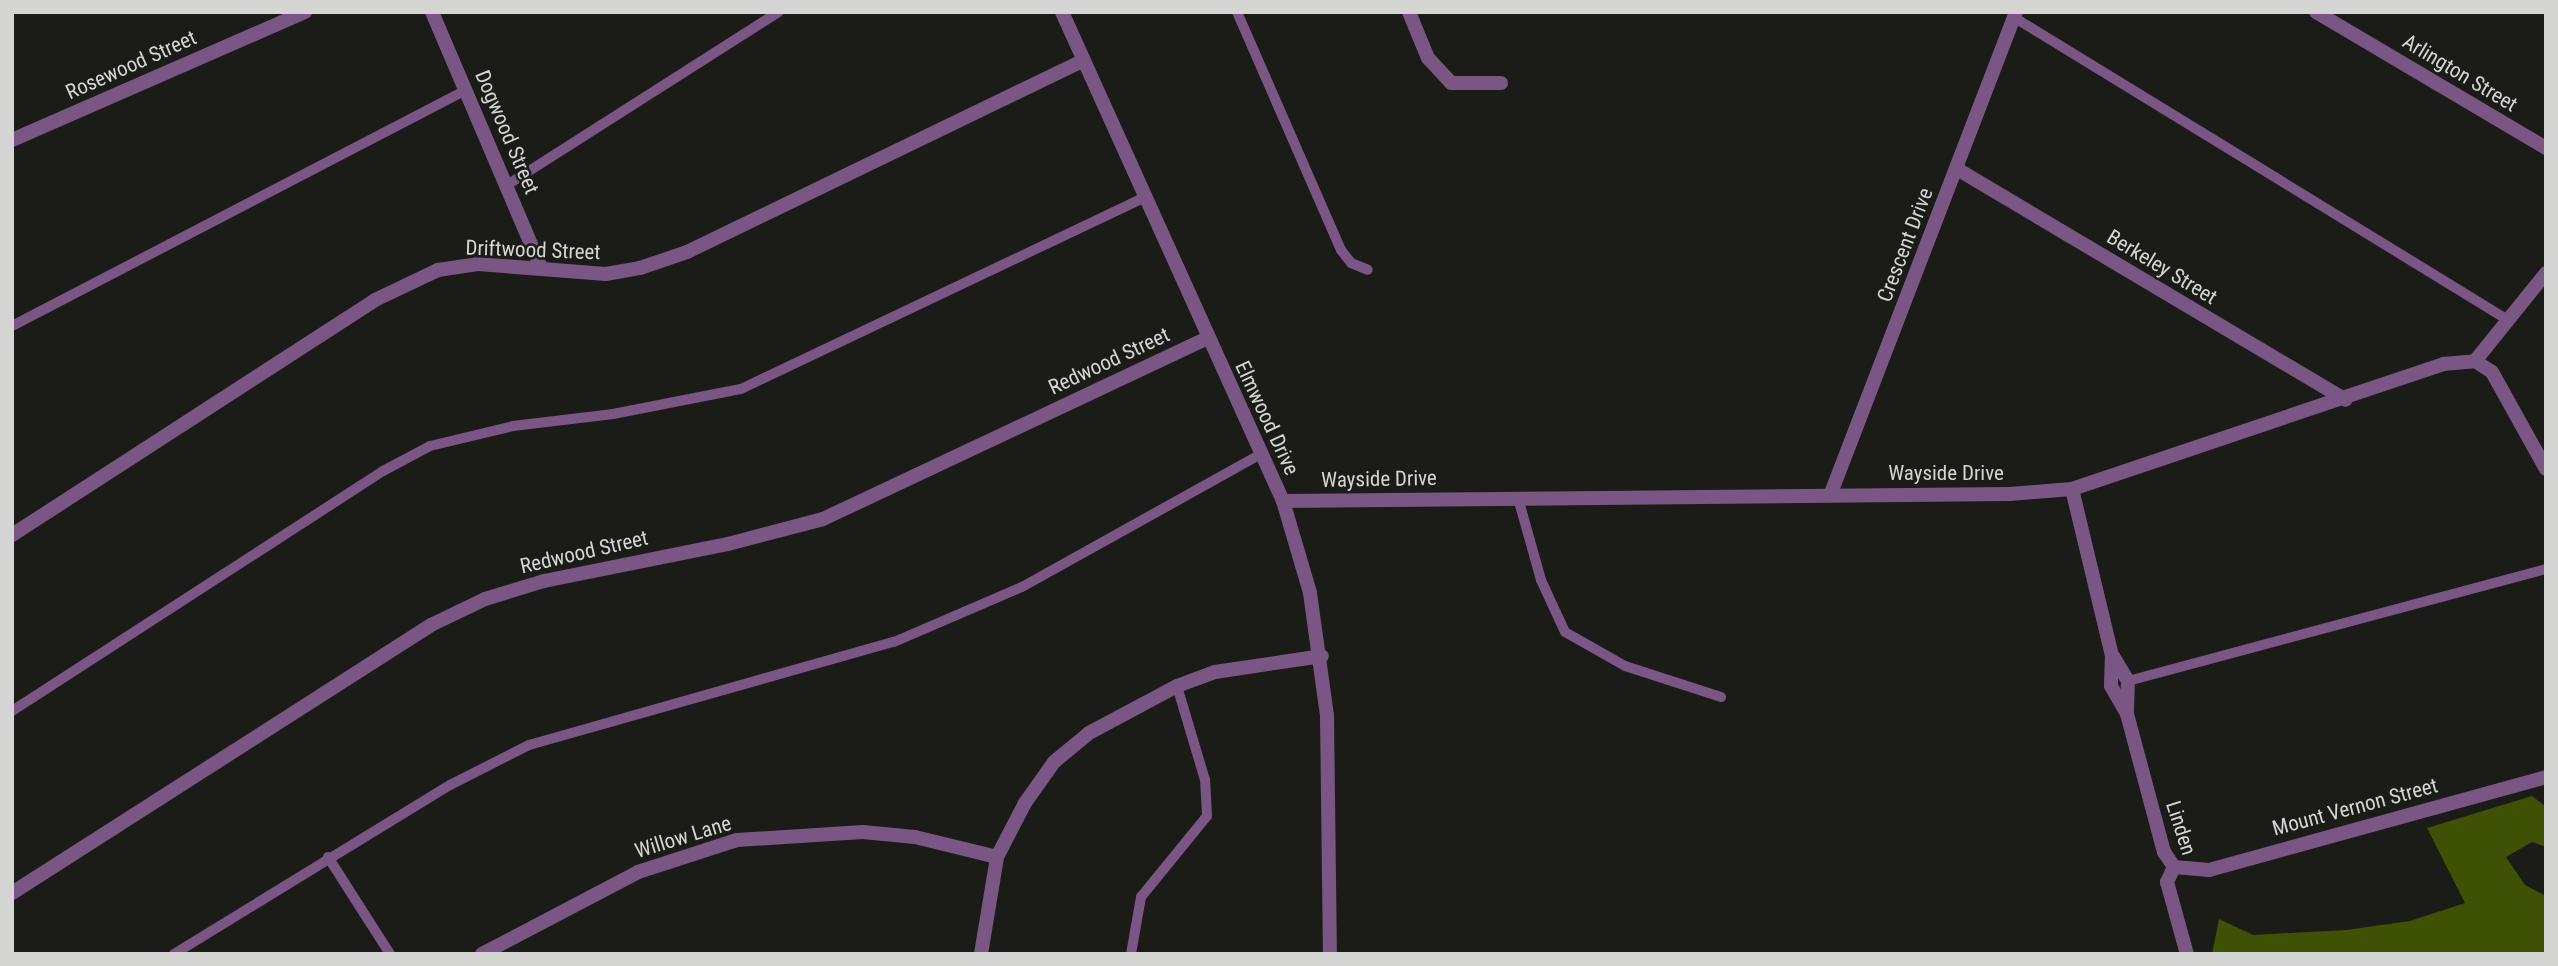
<!DOCTYPE html>
<style>
body{margin:0}
#map{position:relative;width:2558px;height:966px;overflow:hidden;background:#1b1c18;font-family:"Roboto Condensed",sans-serif}
div>[style]{position:absolute}
.forest>*{inset:0;background:#3e5104}
.service>*{height:10px;margin:-5px;padding:0 5px;transform-origin:5px;border-radius:5px;background:#795683}
.minor>*{height:14px;margin:-7px;padding:0 7px;transform-origin:7px;border-radius:7px;background:#795683}
span{translate:-50% -50%;white-space:nowrap;text-align:center;line-height:1.15;-webkit-text-stroke:5px #1b1c18;paint-order:stroke}
.street-label{font-size:21px;color:#d5d6d3}
.frame{position:absolute;inset:0;border:14px solid #d5d6d3;pointer-events:none}
</style>
<div id="map">
<div class="forest">
<div style="clip-path:polygon(2532px 796px,2546px 807px,2546px 847px,2532px 842px,2506px 857px,2525px 885px,2546px 896px,2546px 954px,2212px 954px,2219px 919px,2253px 935px,2346px 930px,2410px 921px,2465px 903px,2427px 828px)"></div>
</div>
<div class="service">
<div style="left:1237px;top:12px;width:260px;rotate:66.4deg"></div>
<div style="left:1341px;top:250px;width:16px;rotate:52deg"></div>
<div style="left:1351px;top:263px;width:18px;rotate:22deg"></div>
<div style="left:2015px;top:18px;width:578px;rotate:31.49deg"></div>
<div style="left:507px;top:185px;width:322px;rotate:-32.5deg"></div>
<div style="left:12px;top:326px;width:512px;rotate:-27.47deg"></div>
<div style="left:1518px;top:498px;width:85px;rotate:74.3deg"></div>
<div style="left:1541px;top:580px;width:57px;rotate:65.2deg"></div>
<div style="left:1565px;top:632px;width:69px;rotate:29.5deg"></div>
<div style="left:1625px;top:666px;width:101px;rotate:17.9deg"></div>
<div style="left:2128px;top:681px;width:433px;rotate:-15deg"></div>
<div style="left:12px;top:711px;width:442px;rotate:-32.9deg"></div>
<div style="left:383px;top:471px;width:53px;rotate:-28deg"></div>
<div style="left:430px;top:446px;width:85px;rotate:-13.5deg"></div>
<div style="left:513px;top:426px;width:101px;rotate:-6.8deg"></div>
<div style="left:613px;top:414px;width:130px;rotate:-11.1deg"></div>
<div style="left:741px;top:389px;width:445px;rotate:-25.4deg"></div>
<div style="left:328px;top:857px;width:115px;rotate:57.4deg"></div>
<div style="left:174px;top:954px;width:324px;rotate:-31.5deg"></div>
<div style="left:450px;top:785px;width:89px;rotate:-26.9deg"></div>
<div style="left:529px;top:745px;width:379px;rotate:-15.8deg"></div>
<div style="left:894px;top:642px;width:139px;rotate:-23.3deg"></div>
<div style="left:1022px;top:587px;width:274px;rotate:-29.1deg"></div>
<div style="left:1131px;top:954px;width:58px;rotate:-80deg"></div>
<div style="left:1141px;top:897px;width:104px;rotate:-50.8deg"></div>
<div style="left:1207px;top:816px;width:36px;rotate:-93deg"></div>
<div style="left:1205px;top:780px;width:98px;rotate:-106.6deg"></div>
</div>
<div class="minor">
<div style="left:432px;top:12px;width:278px;rotate:66.9deg"></div>
<div style="left:1062px;top:12px;width:537px;rotate:65.68deg"></div>
<div style="left:1283px;top:501px;width:96px;rotate:73.6deg"></div>
<div style="left:1310px;top:593px;width:123px;rotate:82.1deg"></div>
<div style="left:1327px;top:715px;width:239px;rotate:89.3deg"></div>
<div style="left:1409px;top:12px;width:50px;rotate:67.6deg"></div>
<div style="left:1428px;top:58px;width:34px;rotate:47deg"></div>
<div style="left:1451px;top:83px;width:50px"></div>
<div style="left:2316px;top:12px;width:267px;rotate:30.6deg"></div>
<div style="left:12px;top:140px;width:320px;rotate:-23.6deg"></div>
<div style="left:1957px;top:169px;width:452px;rotate:30.7deg"></div>
<div style="left:2475px;top:361px;width:20px;rotate:33deg"></div>
<div style="left:2492px;top:372px;width:111px;rotate:60.9deg"></div>
<div style="left:2072px;top:489px;width:171px;rotate:76.5deg"></div>
<div style="left:2112px;top:655px;width:31px;rotate:92deg"></div>
<div style="left:2111px;top:686px;width:32px;rotate:60deg"></div>
<div style="left:2127px;top:714px;width:143px;rotate:75deg"></div>
<div style="left:2164px;top:852px;width:18px;rotate:56deg"></div>
<div style="left:1831px;top:493px;width:515px;rotate:-68.96deg"></div>
<div style="left:1283px;top:501px;width:726px;rotate:-0.55deg"></div>
<div style="left:2009px;top:494px;width:63px;rotate:-4.5deg"></div>
<div style="left:2072px;top:489px;width:391px;rotate:-18.6deg"></div>
<div style="left:2443px;top:364px;width:32px;rotate:-5deg"></div>
<div style="left:2475px;top:361px;width:113px;rotate:-51.1deg"></div>
<div style="left:12px;top:535px;width:432px;rotate:-32.9deg"></div>
<div style="left:375px;top:300px;width:70px;rotate:-25.5deg"></div>
<div style="left:438px;top:270px;width:40px;rotate:-8.5deg"></div>
<div style="left:478px;top:264px;width:128px;rotate:4.5deg"></div>
<div style="left:606px;top:274px;width:35px;rotate:-10deg"></div>
<div style="left:640px;top:268px;width:50px;rotate:-18.8deg"></div>
<div style="left:687px;top:252px;width:439px;rotate:-25.8deg"></div>
<div style="left:2113px;top:656px;width:29px;rotate:59deg"></div>
<div style="left:2128px;top:681px;width:31px;rotate:92deg"></div>
<div style="left:2174px;top:867px;width:35px;rotate:5deg"></div>
<div style="left:2209px;top:870px;width:350px;rotate:-15.4deg"></div>
<div style="left:2174px;top:867px;width:17px;rotate:115deg"></div>
<div style="left:2167px;top:882px;width:75px;rotate:74.5deg"></div>
<div style="left:12px;top:893px;width:497px;rotate:-32.6deg"></div>
<div style="left:431px;top:625px;width:60px;rotate:-25.7deg"></div>
<div style="left:485px;top:599px;width:62px;rotate:-17deg"></div>
<div style="left:544px;top:581px;width:188px;rotate:-11.4deg"></div>
<div style="left:728px;top:544px;width:98px;rotate:-14.7deg"></div>
<div style="left:823px;top:519px;width:423px;rotate:-25.2deg"></div>
<div style="left:482px;top:954px;width:176px;rotate:-27.7deg"></div>
<div style="left:638px;top:872px;width:104px;rotate:-17.9deg"></div>
<div style="left:737px;top:840px;width:126px;rotate:-3.6deg"></div>
<div style="left:863px;top:832px;width:52px;rotate:5.5deg"></div>
<div style="left:915px;top:837px;width:84px;rotate:13.7deg"></div>
<div style="left:981px;top:954px;width:98px;rotate:-80.6deg"></div>
<div style="left:997px;top:857px;width:61px;rotate:-62.6deg"></div>
<div style="left:1025px;top:803px;width:50px;rotate:-54.7deg"></div>
<div style="left:1054px;top:762px;width:45px;rotate:-39.6deg"></div>
<div style="left:1089px;top:733px;width:100px;rotate:-28.1deg"></div>
<div style="left:1177px;top:686px;width:40px;rotate:-20.2deg"></div>
<div style="left:1215px;top:672px;width:108px;rotate:-8.5deg"></div>
</div>
<div class="street-label">
<span style="left:131px;top:65px;rotate:-24deg">Rosewood Street</span>
<span style="left:2460px;top:73px;rotate:31deg">Arlington Street</span>
<span style="left:507px;top:132px;rotate:67deg">Dogwood Street</span>
<span style="left:1905px;top:245px;rotate:-69deg">Crescent Drive</span>
<span style="left:533px;top:250px;rotate:2deg">Driftwood Street</span>
<span style="left:2162px;top:267px;rotate:31deg">Berkeley Street</span>
<span style="left:1109px;top:361px;rotate:-25deg">Redwood Street</span>
<span style="left:1267px;top:418px;rotate:65deg">Elmwood Drive</span>
<span style="left:1946px;top:473px">Wayside Drive</span>
<span style="left:1379px;top:479px;rotate:-1deg">Wayside Drive</span>
<span style="left:584px;top:552px;rotate:-13deg">Redwood Street</span>
<span style="left:2355px;top:807px;rotate:-15deg">Mount Vernon Street</span>
<span style="left:2181px;top:828px;rotate:72deg">Linden</span>
<span style="left:683px;top:837px;rotate:-17deg">Willow Lane</span>
</div>
<div class="frame"></div>
</div>
